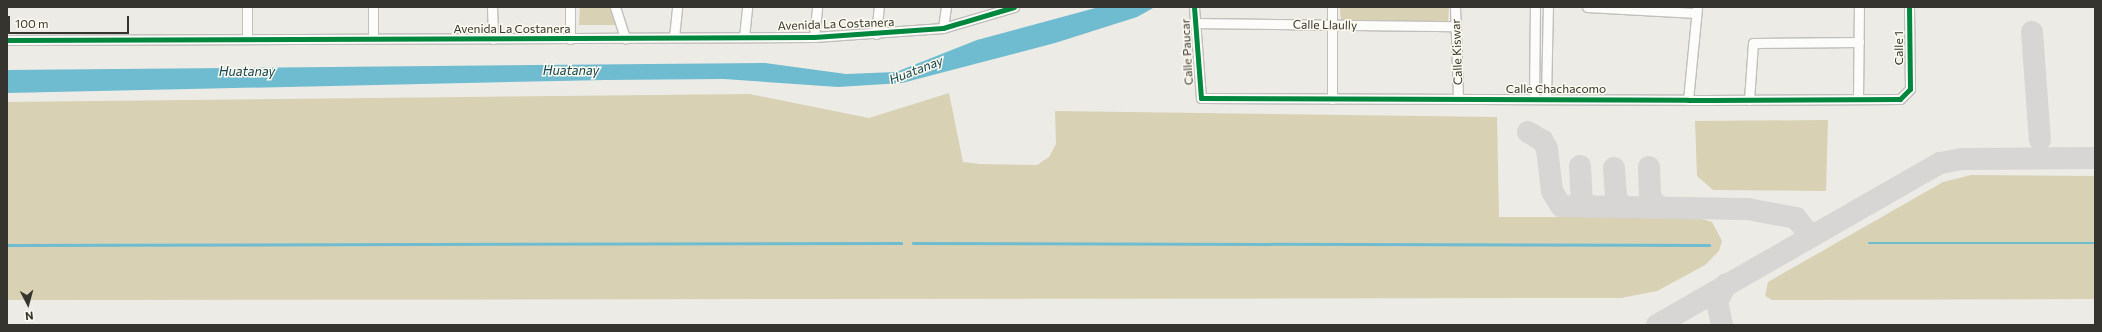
<!DOCTYPE html>
<style>
body{margin:0}
#map{position:relative;width:2102px;height:332px;overflow:hidden;background:#ecebe6;font-family:Commissioner,sans-serif}
div>[style]{position:absolute}
.green>*{inset:0;background:#d8d1b4}
.water>*{inset:0;background:#6fbbd0}
.stream>*{height:2.5px;margin:-1.25px;padding:0 1.25px;transform-origin:1.25px;border-radius:1.25px;background:#6fbbd0}
.taxiway>*{height:22px;margin:-11px;padding:0 11px;transform-origin:11px;border-radius:11px;background:#d7d6d4}
.roads{filter:drop-shadow(1px 0 #c0bfbb) drop-shadow(-1px 0 #c0bfbb) drop-shadow(0 1px #c0bfbb) drop-shadow(0 -1px #c0bfbb)}
.minor>*{height:9px;margin:-4.5px;padding:0 4.5px;transform-origin:4.5px;border-radius:4.5px;background:#fcfcfb}
.cycleway>*{height:5px;margin:-2.5px;padding:0 2.5px;transform-origin:2.5px;border-radius:2.5px;background:#00873e}
span{translate:-50% -50%;white-space:nowrap;text-align:center;line-height:1.15;-webkit-text-stroke:3px #fdfbef;paint-order:stroke}
.street-label{font-size:12px;color:#35342f}
.water-label{font-size:13px;color:#144351;font-style:italic}
.frame{position:absolute;inset:0;border:8px solid #35342f;pointer-events:none}
.north{position:absolute;left:8px;top:284px;width:40px;height:40px;-webkit-text-stroke:3px #fdfbef;paint-order:stroke;rotate:174deg;font-size:11px;font-weight:700;line-height:16px;text-align:center;color:#35342f}
.north::after{content:'';display:block;margin:auto;width:14px;height:18px;background:#35342f;clip-path:polygon(50% 0,100% 100%,50% 72%,0 100%)}
.scale{position:absolute;left:8px;top:16px;width:121px;height:18px;box-sizing:border-box;border:2px solid #35342f;border-top:0;padding-left:5px;font-size:12px;line-height:14px;white-space:nowrap;color:#35342f;-webkit-text-stroke:3px #fdfbef;paint-order:stroke}
</style>
<div id="map">
<div class="green">
<div style="clip-path:polygon(580px 7px,612px 7px,616px 25px,579px 25px)"></div>
<div style="clip-path:polygon(1340px 7px,1449px 7px,1448px 24px,1341px 22px)"></div>
<div style="clip-path:polygon(949px 93px,963px 162px,980px 164px,1037px 165px,1049px 157px,1056px 144px,1055px 111px,1497px 117px,1499px 217px,1695px 217px,1712px 222px,1722px 241px,1719px 251px,1705px 265px,1657px 291px,1621px 298px,7px 300px,7px 102px,749px 94px,869px 118px)"></div>
<div style="clip-path:polygon(1828px 120px,1826px 191px,1713px 190px,1697px 176px,1695px 121px)"></div>
<div style="clip-path:polygon(1971px 175px,2095px 176px,2095px 299px,1772px 300px,1765px 296px,1768px 282px,1943px 182px)"></div>
</div>
<div class="water">
<div style="clip-path:polygon(1099px 7px,1155px 7px,1137px 17px,1055px 43px,902px 83px,838px 87px,724px 79px,605px 80px,7px 93px,7px 70px,765px 63px,846px 74px,896px 72px,977px 40px)"></div>
</div>
<div class="stream">
<div style="left:913px;top:243px;width:796px;rotate:0.14deg"></div>
<div style="left:1869px;top:243px;width:226px"></div>
<div style="left:7px;top:245px;width:894px;rotate:-0.13deg"></div>
</div>
<div class="taxiway">
<div style="left:2032px;top:32px;width:108px;rotate:85.8deg"></div>
<div style="left:1528px;top:132px;width:17px;rotate:31deg"></div>
<div style="left:1543px;top:141px;width:9px;rotate:63deg"></div>
<div style="left:1547px;top:149px;width:42px;rotate:83.2deg"></div>
<div style="left:1552px;top:191px;width:17px;rotate:59deg"></div>
<div style="left:1561px;top:206px;width:186px;rotate:0.9deg"></div>
<div style="left:1747px;top:209px;width:50px;rotate:10.4deg"></div>
<div style="left:1796px;top:218px;width:23px;rotate:52deg"></div>
<div style="left:1580px;top:166px;width:34px;rotate:87deg"></div>
<div style="left:1582px;top:200px;width:10px;rotate:45deg"></div>
<div style="left:1649px;top:167px;width:30px;rotate:88deg"></div>
<div style="left:1650px;top:197px;width:13px;rotate:48deg"></div>
<div style="left:1614px;top:168px;width:29px;rotate:86deg"></div>
<div style="left:1616px;top:197px;width:12px;rotate:59deg"></div>
<div style="left:1657px;top:325px;width:326px;rotate:-29.8deg"></div>
<div style="left:1940px;top:163px;width:23px;rotate:-10deg"></div>
<div style="left:1963px;top:159px;width:132px;rotate:-0.4deg"></div>
<div style="left:1722px;top:325px;width:24px;rotate:-102deg"></div>
<div style="left:1717px;top:302px;width:20px;rotate:-63deg"></div>
</div>
<div class="roads">
<div class="minor">
<div style="left:492px;top:7px;width:32px;rotate:88deg"></div>
<div style="left:615px;top:7px;width:33px;rotate:72deg"></div>
<div style="left:1194px;top:7px;width:91px;rotate:85.6deg"></div>
<div style="left:1201px;top:98px;width:487px;rotate:0.2deg"></div>
<div style="left:1688px;top:100px;width:212px;rotate:-0.3deg"></div>
<div style="left:1900px;top:99px;width:14px;rotate:-45deg"></div>
<div style="left:1910px;top:89px;width:82px;rotate:-90.7deg"></div>
<div style="left:1332px;top:7px;width:92px;rotate:90deg"></div>
<div style="left:1455px;top:7px;width:91px;rotate:88.1deg"></div>
<div style="left:1587px;top:7px;width:109px;rotate:3.2deg"></div>
<div style="left:1195px;top:23px;width:260px;rotate:0.7deg"></div>
<div style="left:943px;top:28px;width:21px;rotate:-82deg"></div>
<div style="left:876px;top:34px;width:27px;rotate:-84deg"></div>
<div style="left:674px;top:37px;width:30px;rotate:-84deg"></div>
<div style="left:744px;top:37px;width:30px;rotate:-84deg"></div>
<div style="left:814px;top:37px;width:30px;rotate:-84deg"></div>
<div style="left:373px;top:38px;width:31px;rotate:-90deg"></div>
<div style="left:247px;top:39px;width:32px;rotate:-90deg"></div>
<div style="left:570px;top:39px;width:32px;rotate:-90deg"></div>
<div style="left:7px;top:40px;width:807px;rotate:-0.21deg"></div>
<div style="left:814px;top:37px;width:129px;rotate:-4deg"></div>
<div style="left:943px;top:28px;width:74px;rotate:-16.5deg"></div>
<div style="left:1534px;top:99px;width:92px;rotate:-89.4deg"></div>
<div style="left:1546px;top:99px;width:92px;rotate:-88.8deg"></div>
<div style="left:1858px;top:99px;width:92px;rotate:-89.4deg"></div>
<div style="left:1688px;top:100px;width:92px;rotate:-84.4deg"></div>
<div style="left:1749px;top:100px;width:57px;rotate:-86deg"></div>
<div style="left:1753px;top:43px;width:106px;rotate:-0.5deg"></div>
</div>
</div>
<div class="cycleway">
<div style="left:1194px;top:7px;width:91px;rotate:85.6deg"></div>
<div style="left:1201px;top:98px;width:487px;rotate:0.2deg"></div>
<div style="left:1688px;top:100px;width:212px;rotate:-0.3deg"></div>
<div style="left:1900px;top:99px;width:14px;rotate:-45deg"></div>
<div style="left:1910px;top:89px;width:82px;rotate:-90.7deg"></div>
<div style="left:7px;top:40px;width:807px;rotate:-0.21deg"></div>
<div style="left:814px;top:37px;width:129px;rotate:-4deg"></div>
<div style="left:943px;top:28px;width:74px;rotate:-16.5deg"></div>
</div>
<div class="street-label">
<span style="left:836px;top:24px;rotate:-2deg">Avenida La Costanera</span>
<span style="left:1325px;top:25px;rotate:1deg">Calle Llaully</span>
<span style="left:512px;top:29px">Avenida La Costanera</span>
<span style="left:1899px;top:48px;rotate:-90deg">Calle 1</span>
<span style="left:1187px;top:52px;rotate:-93deg">Calle Paucar</span>
<span style="left:1457px;top:52px;rotate:-92deg">Calle Kiswar</span>
<span style="left:1556px;top:89px">Calle Chachacomo</span>
</div>
<div class="water-label">
<span style="left:571px;top:70px">Huatanay</span>
<span style="left:916px;top:70px;rotate:-21deg">Huatanay</span>
<span style="left:247px;top:71px">Huatanay</span>
</div>
<div class="frame"></div>
<div class="north">N</div>
<div class="scale">100 m</div>
</div>
